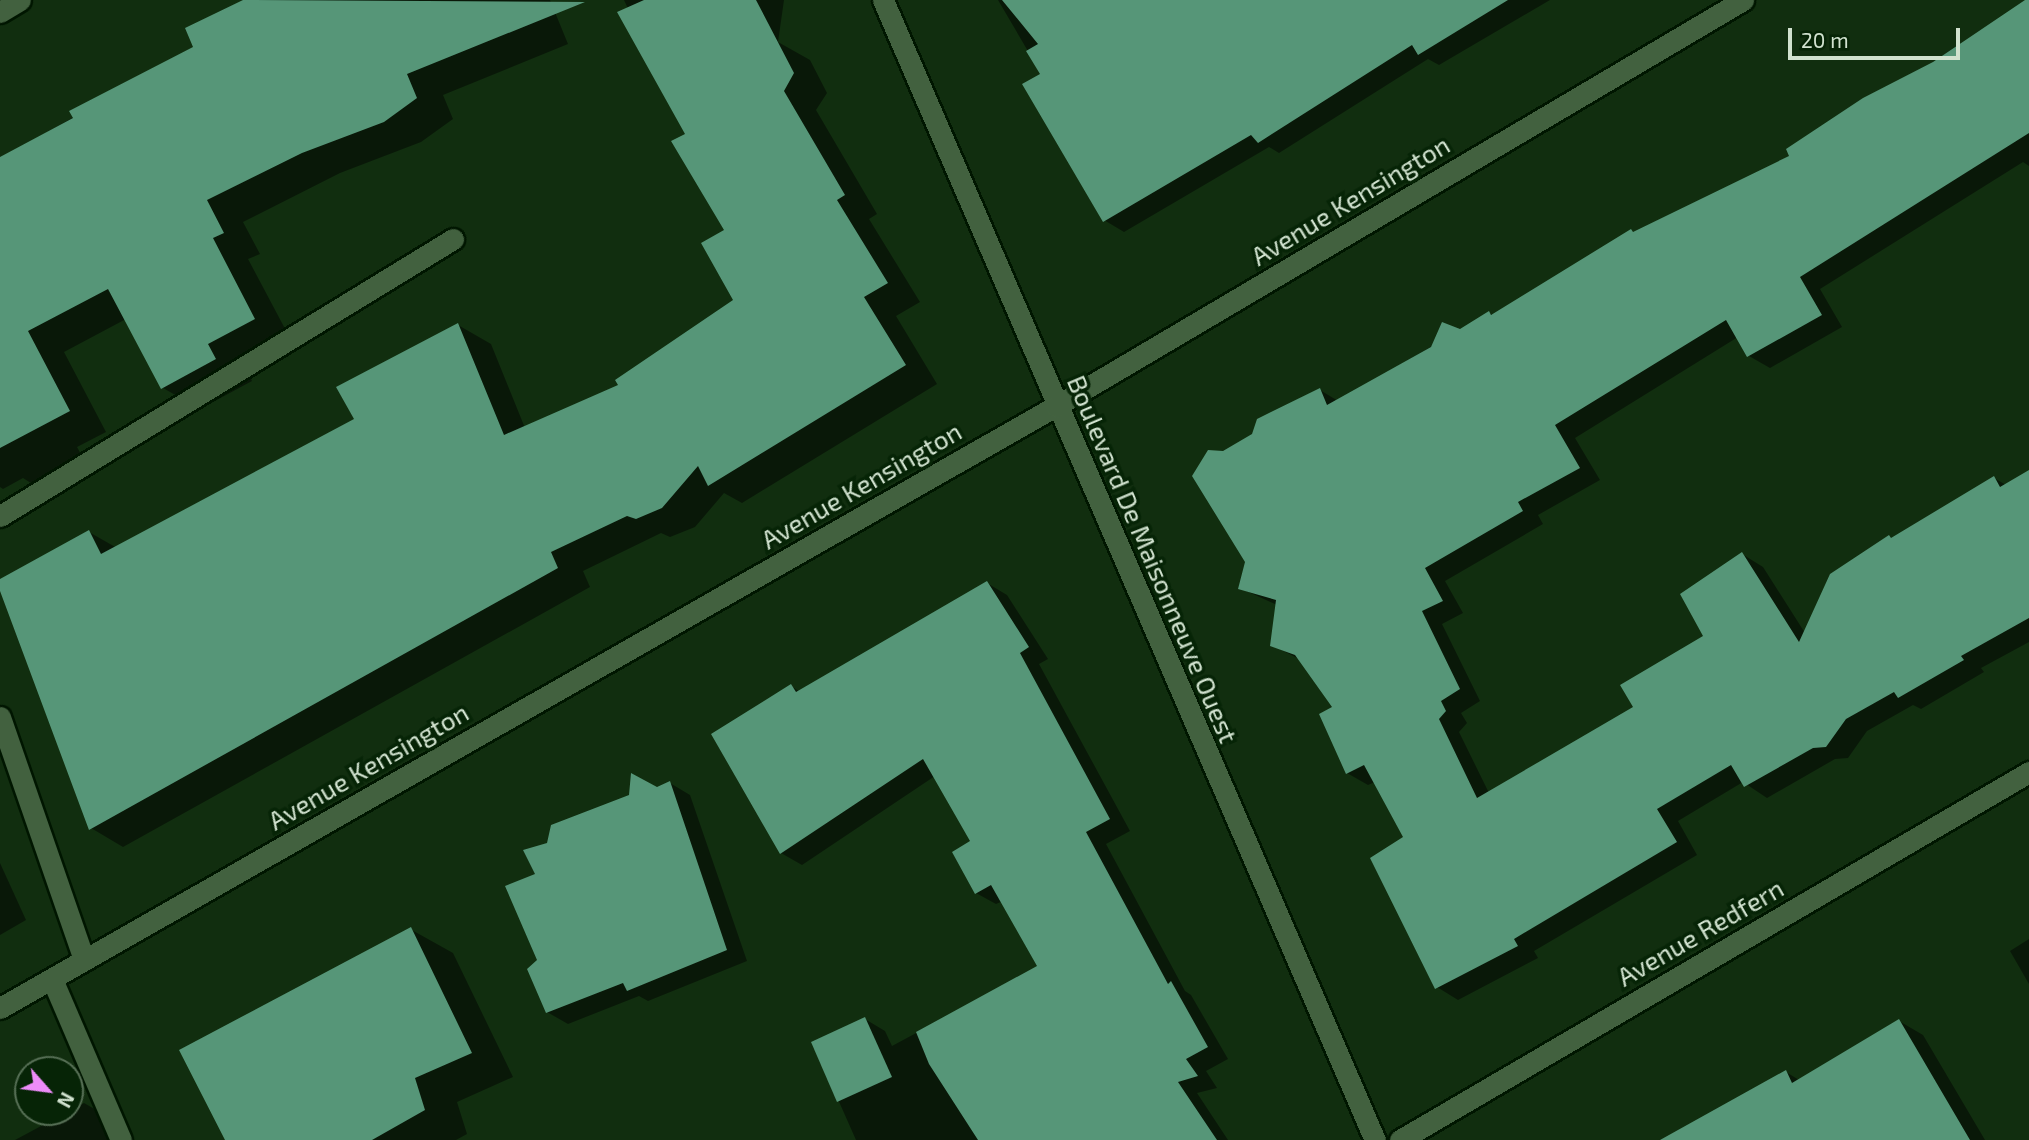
<!DOCTYPE html>
<style>
body{margin:0}
#map{position:relative;width:2029px;height:1140px;overflow:hidden;background:#112e0f;font-family:"Exo 2",sans-serif}
div>[style]{position:absolute}
.shadow>*{inset:0;background:#0007}
.building>*{inset:0;background:#569678}
.roads{filter:drop-shadow(2px 0 #001600) drop-shadow(-2px 0 #001600) drop-shadow(0 2px #001600) drop-shadow(0 -2px #001600)}
.lane>*{height:21px;margin:-10.5px;padding:0 10.5px;transform-origin:10.5px;border-radius:10.5px;background:#42613f}
.street>*{height:21px;margin:-10.5px;padding:0 10.5px;transform-origin:10.5px;border-radius:10.5px;background:#42613f}
span{translate:-50% -50%;white-space:nowrap;text-align:center;line-height:1.15;-webkit-text-stroke:7px #062406;paint-order:stroke}
.street-label{font-size:26px;color:#d1e2cf}
.north{position:absolute;left:14px;top:1056px;width:70px;height:70px;box-sizing:border-box;background:#062406;border:2px solid #577056;border-radius:50%;rotate:118deg;font-size:19px;font-weight:700;line-height:28px;text-align:center;color:#d1e2cf}
.north::after{content:'';display:block;margin:auto;width:24px;height:32px;background:#ed8cf9;clip-path:polygon(50% 0,100% 100%,50% 72%,0 100%)}
.scale{position:absolute;left:1788px;top:28px;width:172px;height:32px;box-sizing:border-box;border:4px solid #d1e2cf;border-top:0;padding-left:9px;font-size:21px;line-height:24px;white-space:nowrap;color:#d1e2cf;-webkit-text-stroke:5px #062406;paint-order:stroke}
</style>
<div id="map">
<div class="shadow">
<div style="clip-path:polygon(247px 0,550px 0,568px 44px,443px 95px,453px 119px,421px 142px,340px 173px,243px 222px,260px 254px,248px 259px,291px 340px,244px 365px,252px 381px,200px 409px,163px 388px,126px 319px,64px 352px,106px 432px,77px 447px,83px 458px,34px 485px,23px 478px,3px 489px,0 487px,0 159px,195px 48px,188px 29px)"></div>
<div style="clip-path:polygon(624px 0,784px 0,778px 42px,810px 60px,827px 93px,816px 110px,877px 214px,869px 219px,920px 302px,896px 316px,937px 384px,742px 503px,724px 493px,695px 527px,670px 537px,661px 533px,583px 571px,590px 587px,123px 847px,91px 828px,0 581px,89px 532px,117px 548px,356px 419px,458px 325px,491px 344px,525px 428px,620px 386px,735px 300px,726px 231px,687px 135px)"></div>
<div style="clip-path:polygon(998px 0,1550px 0,1439px 65px,1428px 59px,1279px 153px,1269px 147px,1124px 232px,1104px 220px,1042px 75px)"></div>
<div style="clip-path:polygon(2029px 0,2029px 166px,2023px 162px,1820px 289px,1842px 327px,1770px 368px,1749px 356px,1738px 337px,1575px 438px,1600px 480px,1538px 515px,1543px 524px,1445px 581px,1463px 613px,1442px 624px,1480px 701px,1461px 713px,1467px 723px,1459px 732px,1489px 793px,1636px 708px,1705px 637px,1742px 554px,1763px 567px,1805px 633px,1892px 539px,1994px 478px,2006px 485px,2029px 472px,2029px 642px,1981px 668px,1984px 672px,1921px 709px,1913px 705px,1867px 731px,1848px 758px,1835px 759px,1767px 798px,1743px 782px,1678px 821px,1697px 855px,1534px 951px,1538px 958px,1458px 1000px,1437px 987px,1405px 838px,1375px 782px,1368px 785px,1347px 773px,1334px 707px,1301px 660px,1272px 645px,1277px 605px,1240px 588px,1247px 562px,1224px 453px,1320px 390px,1338px 401px,1489px 313px,1493px 315px,1631px 231px,1635px 233px,1792px 156px)"></div>
<div style="clip-path:polygon(987px 583px,1007px 595px,1048px 659px,1039px 664px,1130px 831px,1106px 844px,1185px 991px,1191px 995px,1228px 1059px,1206px 1071px,1217px 1088px,1197px 1093px,1228px 1140px,856px 1140px,813px 1043px,865px 1019px,885px 1031px,892px 1046px,1039px 967px,1003px 901px,996px 904px,976px 893px,973px 842px,935px 776px,802px 865px,781px 853px,791px 686px,800px 692px)"></div>
<div style="clip-path:polygon(670px 783px,690px 795px,747px 961px,648px 1001px,639px 996px,568px 1024px,547px 1012px,539px 961px,537px 875px,548px 844px)"></div>
<div style="clip-path:polygon(0 863px,26px 920px,0 935px)"></div>
<div style="clip-path:polygon(410px 929px,453px 953px,513px 1077px,457px 1102px,467px 1134px,456px 1140px,227px 1140px)"></div>
<div style="clip-path:polygon(2029px 939px,2029px 984px,2010px 951px)"></div>
<div style="clip-path:polygon(1899px 1021px,1923px 1035px,1985px 1140px,1664px 1140px,1786px 1072px,1799px 1080px)"></div>
<div style="clip-path:polygon(84px 1103px,119px 1123px,126px 1140px,15px 1140px)"></div>
</div>
<div class="building">
<div style="clip-path:polygon(243px 0,585px 2px,407px 74px,417px 98px,384px 122px,302px 153px,207px 200px,224px 233px,213px 238px,255px 319px,208px 344px,216px 359px,161px 389px,108px 289px,28px 331px,70px 411px,0 448px,0 157px,73px 118px,69px 111px,193px 47px,185px 28px)"></div>
<div style="clip-path:polygon(644px 0,756px 0,794px 73px,784px 91px,845px 195px,837px 200px,888px 283px,864px 297px,906px 365px,708px 486px,698px 466px,662px 508px,636px 519px,627px 516px,551px 552px,558px 568px,89px 830px,0 591px,0 579px,89px 530px,101px 554px,354px 419px,336px 387px,458px 323px,504px 435px,618px 385px,615px 380px,733px 300px,701px 243px,724px 230px,671px 141px,685px 134px,617px 12px)"></div>
<div style="clip-path:polygon(1002px 0,1508px 0,1418px 55px,1412px 45px,1258px 143px,1251px 135px,1103px 222px,1022px 84px,1040px 74px,1026px 51px,1038px 44px)"></div>
<div style="clip-path:polygon(2025px 0,2029px 0,2029px 133px,1800px 277px,1822px 315px,1747px 357px,1726px 320px,1555px 425px,1580px 468px,1518px 502px,1523px 511px,1425px 568px,1443px 601px,1422px 611px,1460px 689px,1441px 701px,1446px 711px,1439px 719px,1477px 798px,1633px 707px,1620px 685px,1703px 636px,1680px 594px,1742px 552px,1799px 642px,1830px 574px,1889px 535px,1891px 538px,1994px 476px,2000px 487px,2029px 470px,2029px 618px,1961px 656px,1964px 660px,1898px 698px,1894px 692px,1846px 719px,1826px 747px,1813px 748px,1744px 787px,1731px 765px,1657px 809px,1677px 842px,1514px 939px,1518px 946px,1435px 989px,1370px 858px,1403px 837px,1364px 765px,1346px 774px,1319px 714px,1332px 707px,1295px 655px,1270px 646px,1276px 600px,1238px 589px,1245px 562px,1192px 476px,1208px 450px,1223px 451px,1252px 434px,1257px 419px,1320px 388px,1327px 405px,1431px 347px,1442px 322px,1460px 329px,1489px 311px,1491px 315px,1631px 229px,1633px 232px,1789px 156px,1786px 149px,1863px 98px,1933px 62px)"></div>
<div style="clip-path:polygon(987px 581px,1029px 647px,1020px 653px,1110px 819px,1086px 832px,1168px 984px,1171px 981px,1208px 1047px,1186px 1059px,1198px 1076px,1178px 1082px,1217px 1140px,978px 1140px,929px 1064px,916px 1032px,1037px 966px,991px 885px,975px 894px,952px 852px,970px 841px,923px 759px,780px 854px,711px 734px,791px 684px,796px 692px)"></div>
<div style="clip-path:polygon(631px 773px,657px 787px,670px 781px,727px 950px,627px 991px,623px 983px,546px 1013px,527px 969px,537px 960px,505px 886px,535px 874px,523px 850px,547px 843px,551px 825px,629px 795px)"></div>
<div style="clip-path:polygon(411px 927px,472px 1053px,415px 1078px,425px 1110px,372px 1140px,225px 1140px,179px 1050px)"></div>
<div style="clip-path:polygon(865px 1017px,892px 1077px,837px 1102px,811px 1042px)"></div>
<div style="clip-path:polygon(1899px 1019px,1970px 1140px,1660px 1140px,1786px 1070px,1792px 1083px)"></div>
</div>
<div class="roads">
<div class="lane">
<div style="left:0;top:516px;width:531px;rotate:-31.44deg"></div>
<div style="left:0;top:717px;width:257px;rotate:70.9deg"></div>
<div style="left:52px;top:979px;width:175px;rotate:66.8deg"></div>
</div>
<div class="street">
<div style="left:883px;top:0;width:1242px;rotate:66.66deg"></div>
<div style="left:0;top:12px;width:23px;rotate:-31deg"></div>
<div style="left:0;top:1008px;width:1216px;rotate:-29.69deg"></div>
<div style="left:1056px;top:406px;width:798px;rotate:-30.58deg"></div>
<div style="left:1400px;top:1140px;width:729px;rotate:-30.33deg"></div>
</div>
</div>
<div class="street-label">
<span style="left:1350px;top:200px;rotate:-31deg">Avenue Kensington</span>
<span style="left:861px;top:485px;rotate:-30deg">Avenue Kensington</span>
<span style="left:1153px;top:559px;rotate:67deg">Boulevard De Maisonneuve Ouest</span>
<span style="left:368px;top:766px;rotate:-30deg">Avenue Kensington</span>
<span style="left:1700px;top:932px;rotate:-30deg">Avenue Redfern</span>
</div>
<div class="north">N</div>
<div class="scale">20 m</div>
</div>
